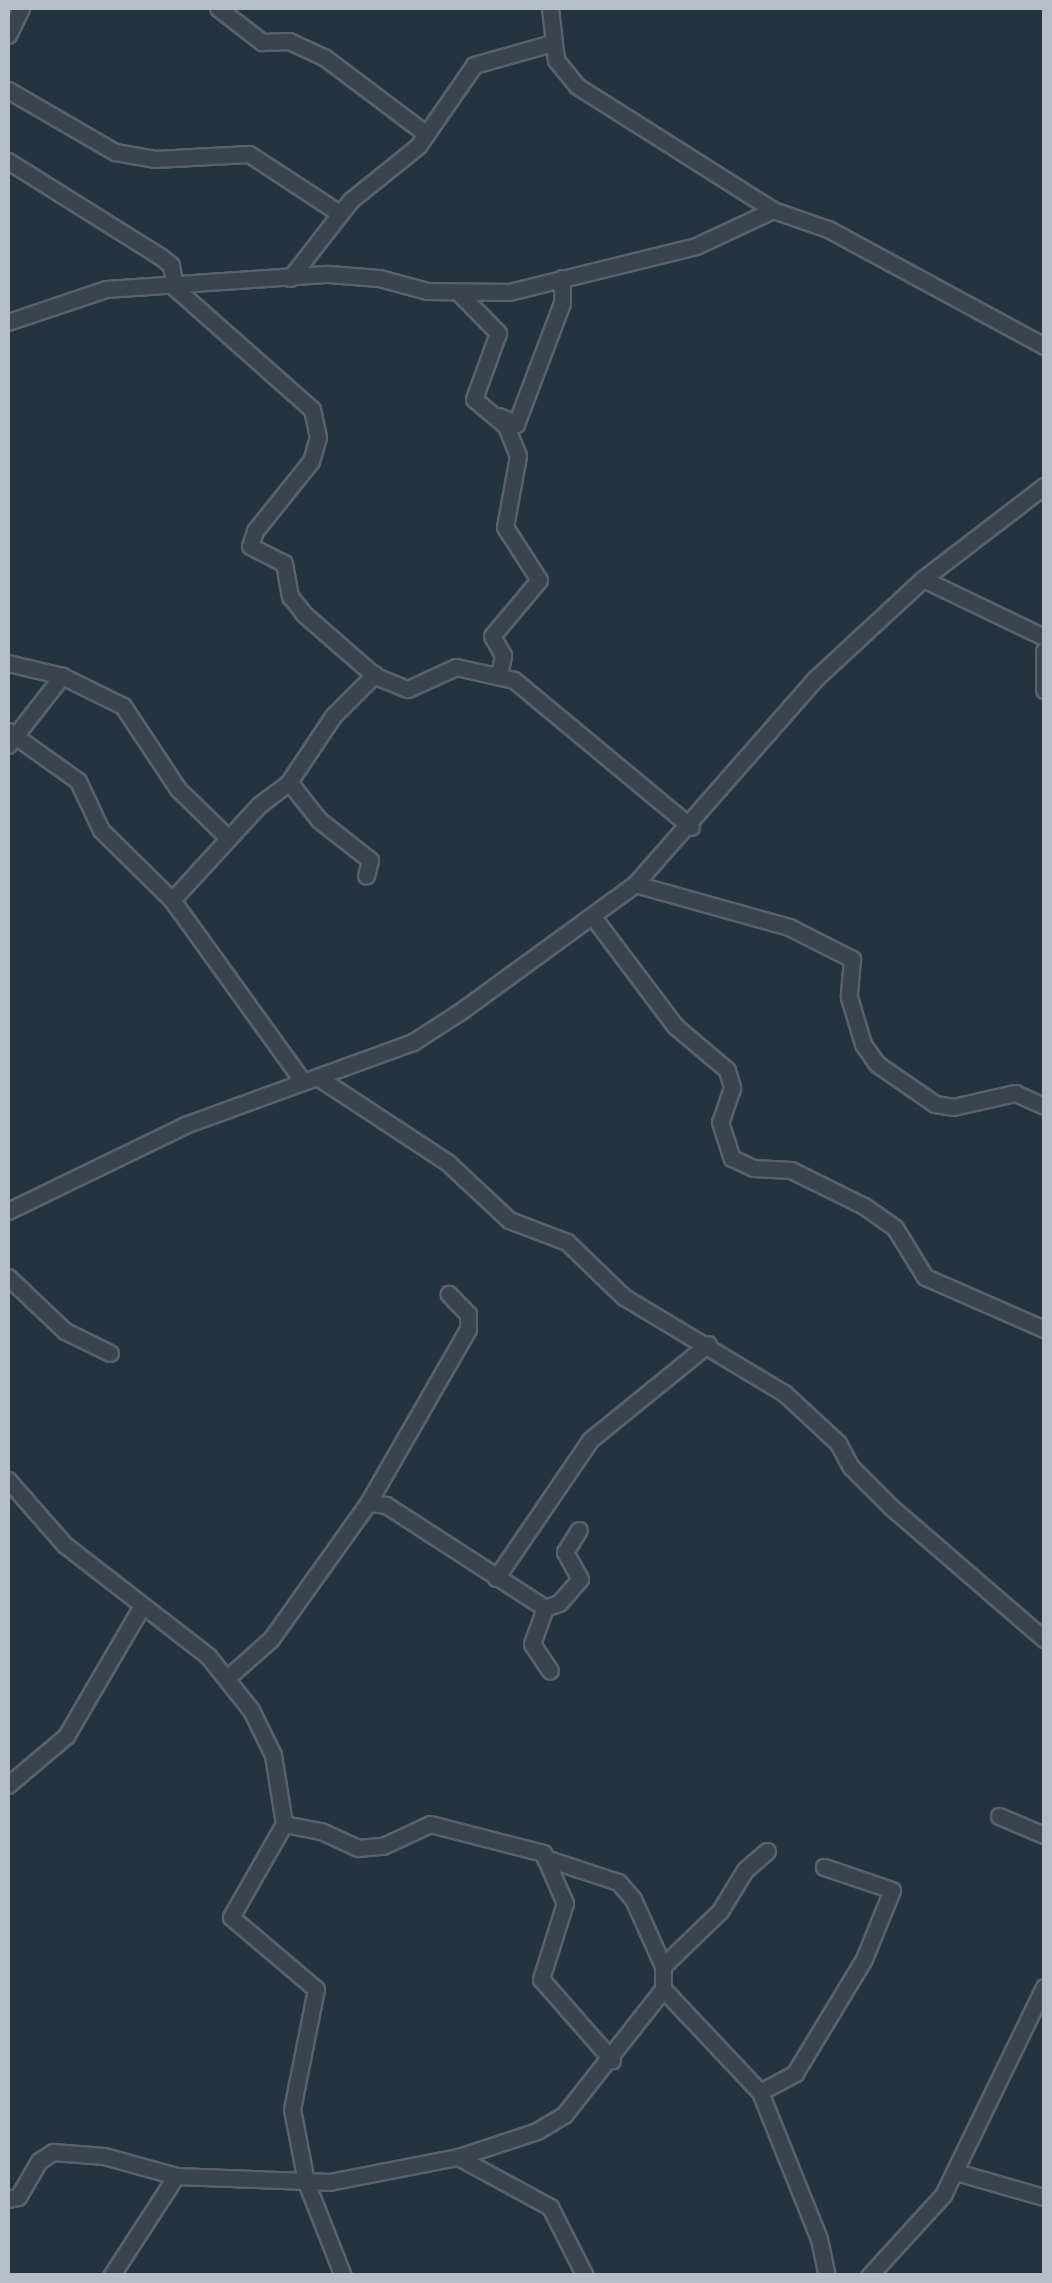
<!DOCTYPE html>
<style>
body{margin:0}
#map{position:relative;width:1052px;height:2283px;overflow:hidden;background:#25323f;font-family:"Archivo Narrow",sans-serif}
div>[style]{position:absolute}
.roads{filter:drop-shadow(2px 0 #57626c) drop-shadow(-2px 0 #57626c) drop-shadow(0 2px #57626c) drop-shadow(0 -2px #57626c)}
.minor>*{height:15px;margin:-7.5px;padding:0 7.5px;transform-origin:7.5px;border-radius:7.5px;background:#39444f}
span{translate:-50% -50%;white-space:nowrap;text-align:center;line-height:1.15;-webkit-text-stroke:8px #1e2934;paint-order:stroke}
.frame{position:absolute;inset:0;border:10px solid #b6bfc9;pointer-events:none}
</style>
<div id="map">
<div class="roads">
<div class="minor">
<div style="left:218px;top:8px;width:56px;rotate:37.7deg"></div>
<div style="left:262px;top:42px;width:27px;rotate:-2deg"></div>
<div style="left:289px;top:41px;width:38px;rotate:25deg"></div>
<div style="left:324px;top:57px;width:128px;rotate:37deg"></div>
<div style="left:550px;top:8px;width:52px;rotate:83.4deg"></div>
<div style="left:556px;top:60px;width:33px;rotate:51deg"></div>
<div style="left:577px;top:86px;width:232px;rotate:32.3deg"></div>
<div style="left:773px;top:210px;width:58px;rotate:19.1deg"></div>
<div style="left:828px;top:229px;width:246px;rotate:28.4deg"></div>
<div style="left:8px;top:35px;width:30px;rotate:-64deg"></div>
<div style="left:8px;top:90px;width:124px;rotate:30.1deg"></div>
<div style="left:115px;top:152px;width:40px;rotate:10deg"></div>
<div style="left:154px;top:159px;width:95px;rotate:-3deg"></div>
<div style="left:249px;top:154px;width:108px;rotate:33.2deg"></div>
<div style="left:8px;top:161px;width:181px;rotate:32.1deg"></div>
<div style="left:161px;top:257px;width:13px;rotate:39deg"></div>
<div style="left:171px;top:265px;width:23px;rotate:80deg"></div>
<div style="left:175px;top:288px;width:183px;rotate:41.5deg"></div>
<div style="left:312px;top:409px;width:29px;rotate:78deg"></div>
<div style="left:318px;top:437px;width:25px;rotate:106deg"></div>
<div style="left:311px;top:461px;width:90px;rotate:128.7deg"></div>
<div style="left:255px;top:531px;width:16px;rotate:108deg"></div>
<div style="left:250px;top:546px;width:38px;rotate:27deg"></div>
<div style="left:284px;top:563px;width:34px;rotate:80deg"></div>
<div style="left:290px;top:596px;width:24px;rotate:52deg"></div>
<div style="left:305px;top:615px;width:93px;rotate:41.1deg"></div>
<div style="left:375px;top:676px;width:35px;rotate:22deg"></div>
<div style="left:408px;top:689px;width:53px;rotate:-24.6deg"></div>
<div style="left:456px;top:667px;width:59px;rotate:12.6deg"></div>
<div style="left:514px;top:680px;width:230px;rotate:39.7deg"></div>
<div style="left:290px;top:278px;width:99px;rotate:-52deg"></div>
<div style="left:351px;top:200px;width:86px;rotate:-38.9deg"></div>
<div style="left:418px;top:146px;width:98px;rotate:-55.3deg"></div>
<div style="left:474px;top:65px;width:81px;rotate:-15.8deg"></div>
<div style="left:459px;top:293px;width:56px;rotate:45.7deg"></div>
<div style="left:498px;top:333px;width:70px;rotate:110deg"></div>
<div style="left:474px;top:399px;width:42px;rotate:40.2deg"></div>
<div style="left:506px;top:426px;width:32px;rotate:68deg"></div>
<div style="left:518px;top:456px;width:72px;rotate:100.4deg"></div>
<div style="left:505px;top:527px;width:63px;rotate:57.3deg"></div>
<div style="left:539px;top:580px;width:73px;rotate:130deg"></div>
<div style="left:492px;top:636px;width:22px;rotate:60deg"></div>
<div style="left:503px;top:655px;width:20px;rotate:101deg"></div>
<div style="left:8px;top:322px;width:103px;rotate:-18.6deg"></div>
<div style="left:106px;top:289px;width:223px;rotate:-3.9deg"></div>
<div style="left:328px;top:274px;width:51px;rotate:4.5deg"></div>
<div style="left:379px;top:278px;width:50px;rotate:15.2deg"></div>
<div style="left:427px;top:291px;width:82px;rotate:0.7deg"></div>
<div style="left:509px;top:292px;width:193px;rotate:-13.8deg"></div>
<div style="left:696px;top:246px;width:85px;rotate:-25.1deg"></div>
<div style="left:499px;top:416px;width:19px;rotate:25deg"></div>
<div style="left:516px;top:424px;width:129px;rotate:-69.2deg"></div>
<div style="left:562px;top:303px;width:25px;rotate:-90deg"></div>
<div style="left:923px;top:579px;width:134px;rotate:25.6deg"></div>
<div style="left:1044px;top:651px;width:39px;rotate:90deg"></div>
<div style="left:8px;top:663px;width:56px;rotate:13.5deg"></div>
<div style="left:62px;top:676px;width:68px;rotate:26.2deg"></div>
<div style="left:123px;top:706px;width:100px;rotate:56.5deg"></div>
<div style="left:178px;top:789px;width:71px;rotate:44.4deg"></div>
<div style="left:8px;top:731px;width:86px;rotate:35.5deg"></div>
<div style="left:78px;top:781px;width:54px;rotate:64.9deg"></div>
<div style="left:101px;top:830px;width:100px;rotate:44.6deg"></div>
<div style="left:172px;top:900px;width:222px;rotate:54.2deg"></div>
<div style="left:8px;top:745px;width:88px;rotate:-52deg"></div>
<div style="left:289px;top:782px;width:48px;rotate:51.7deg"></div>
<div style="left:319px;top:820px;width:65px;rotate:38.1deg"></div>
<div style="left:370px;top:860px;width:16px;rotate:104deg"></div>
<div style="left:635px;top:884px;width:160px;rotate:15.6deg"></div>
<div style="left:789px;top:927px;width:71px;rotate:26.9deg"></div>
<div style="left:852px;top:959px;width:38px;rotate:95deg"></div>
<div style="left:849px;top:997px;width:49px;rotate:73.4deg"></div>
<div style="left:863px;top:1044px;width:24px;rotate:55deg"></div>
<div style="left:877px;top:1064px;width:70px;rotate:34.6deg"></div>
<div style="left:935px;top:1104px;width:18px;rotate:9deg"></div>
<div style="left:953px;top:1107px;width:64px;rotate:-12.7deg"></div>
<div style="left:1015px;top:1093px;width:32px;rotate:24deg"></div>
<div style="left:172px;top:900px;width:129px;rotate:-47.5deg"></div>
<div style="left:259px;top:805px;width:38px;rotate:-37deg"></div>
<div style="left:289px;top:782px;width:79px;rotate:-56.3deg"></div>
<div style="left:333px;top:716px;width:59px;rotate:-45deg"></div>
<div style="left:593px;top:917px;width:136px;rotate:53deg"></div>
<div style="left:675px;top:1026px;width:68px;rotate:40.2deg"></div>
<div style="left:727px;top:1070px;width:19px;rotate:74deg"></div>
<div style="left:732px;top:1088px;width:36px;rotate:109deg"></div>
<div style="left:720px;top:1122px;width:38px;rotate:72deg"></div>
<div style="left:732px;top:1158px;width:23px;rotate:25deg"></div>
<div style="left:753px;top:1168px;width:38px;rotate:3deg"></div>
<div style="left:791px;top:1170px;width:81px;rotate:26.3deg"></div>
<div style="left:864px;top:1206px;width:38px;rotate:35deg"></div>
<div style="left:895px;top:1228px;width:57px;rotate:58.5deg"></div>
<div style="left:925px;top:1277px;width:130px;rotate:23.6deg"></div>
<div style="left:319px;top:1078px;width:153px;rotate:33.3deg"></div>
<div style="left:447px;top:1162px;width:85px;rotate:43.1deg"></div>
<div style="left:509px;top:1220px;width:62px;rotate:20.8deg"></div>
<div style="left:567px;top:1242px;width:79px;rotate:44deg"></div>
<div style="left:624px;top:1297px;width:187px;rotate:31deg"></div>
<div style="left:784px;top:1393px;width:74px;rotate:42.8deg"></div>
<div style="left:838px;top:1443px;width:27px;rotate:62deg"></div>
<div style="left:851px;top:1467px;width:57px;rotate:45deg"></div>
<div style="left:891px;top:1507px;width:202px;rotate:40.8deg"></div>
<div style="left:8px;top:1211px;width:197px;rotate:-25.9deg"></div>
<div style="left:185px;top:1125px;width:243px;rotate:-20deg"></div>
<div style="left:413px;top:1042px;width:57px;rotate:-32.9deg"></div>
<div style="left:461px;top:1011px;width:215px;rotate:-36.1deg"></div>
<div style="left:635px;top:884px;width:273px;rotate:-48.7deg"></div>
<div style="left:815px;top:679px;width:147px;rotate:-42.8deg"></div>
<div style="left:923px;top:579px;width:153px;rotate:-37.5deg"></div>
<div style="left:8px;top:1277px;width:79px;rotate:43.5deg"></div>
<div style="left:65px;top:1331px;width:50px;rotate:26.1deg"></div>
<div style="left:8px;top:1480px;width:86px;rotate:48.8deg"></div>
<div style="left:65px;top:1545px;width:181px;rotate:37.8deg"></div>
<div style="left:208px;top:1656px;width:69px;rotate:51.5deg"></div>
<div style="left:251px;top:1710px;width:50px;rotate:63.9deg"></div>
<div style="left:273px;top:1755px;width:70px;rotate:80.9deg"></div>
<div style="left:284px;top:1824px;width:107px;rotate:119.7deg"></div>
<div style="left:231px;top:1917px;width:111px;rotate:40.3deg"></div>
<div style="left:316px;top:1989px;width:122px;rotate:101.3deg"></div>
<div style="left:292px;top:2109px;width:74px;rotate:79.1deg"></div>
<div style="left:306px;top:2182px;width:101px;rotate:68.5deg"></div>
<div style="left:368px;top:1503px;width:201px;rotate:-60.1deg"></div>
<div style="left:468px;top:1329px;width:15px;rotate:-90deg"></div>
<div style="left:468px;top:1314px;width:28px;rotate:-134deg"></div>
<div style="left:496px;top:1578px;width:167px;rotate:-55.7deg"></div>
<div style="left:590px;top:1440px;width:152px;rotate:-39.1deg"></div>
<div style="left:545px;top:1608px;width:38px;rotate:110deg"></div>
<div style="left:532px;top:1644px;width:32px;rotate:56deg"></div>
<div style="left:227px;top:1678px;width:59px;rotate:-41.6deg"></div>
<div style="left:271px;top:1639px;width:167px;rotate:-54.5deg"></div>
<div style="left:368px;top:1503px;width:18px;rotate:6deg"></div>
<div style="left:386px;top:1505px;width:189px;rotate:32.9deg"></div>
<div style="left:545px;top:1608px;width:15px;rotate:-20deg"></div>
<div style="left:559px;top:1603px;width:32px;rotate:-49deg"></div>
<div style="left:580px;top:1579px;width:31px;rotate:-119deg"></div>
<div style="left:565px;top:1552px;width:26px;rotate:-58deg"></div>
<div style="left:8px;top:1785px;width:76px;rotate:-40.2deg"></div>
<div style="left:66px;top:1736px;width:151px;rotate:-59.7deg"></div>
<div style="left:999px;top:1816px;width:49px;rotate:22.9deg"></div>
<div style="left:284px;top:1824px;width:38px;rotate:11deg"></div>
<div style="left:321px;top:1831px;width:41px;rotate:24.7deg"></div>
<div style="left:358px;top:1848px;width:25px;rotate:-5deg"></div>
<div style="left:383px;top:1846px;width:52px;rotate:-25.1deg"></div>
<div style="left:430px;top:1824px;width:117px;rotate:14.4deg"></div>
<div style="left:543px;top:1853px;width:55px;rotate:66.3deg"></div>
<div style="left:565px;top:1903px;width:80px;rotate:107.5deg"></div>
<div style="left:541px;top:1979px;width:108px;rotate:48.8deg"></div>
<div style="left:663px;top:1966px;width:79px;rotate:-44deg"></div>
<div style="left:720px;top:1911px;width:48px;rotate:-58.6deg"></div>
<div style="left:745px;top:1870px;width:29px;rotate:-41deg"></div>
<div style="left:663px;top:1989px;width:141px;rotate:46.7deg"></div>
<div style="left:760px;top:2092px;width:158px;rotate:68.1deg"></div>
<div style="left:819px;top:2239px;width:38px;rotate:78deg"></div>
<div style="left:760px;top:2092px;width:40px;rotate:-28deg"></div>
<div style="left:795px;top:2073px;width:133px;rotate:-58.8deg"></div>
<div style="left:864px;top:1959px;width:74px;rotate:-67.9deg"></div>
<div style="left:892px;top:1890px;width:72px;rotate:-161.3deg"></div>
<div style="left:458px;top:2157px;width:105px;rotate:28.5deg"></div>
<div style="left:550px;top:2207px;width:77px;rotate:63.1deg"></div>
<div style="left:956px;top:2172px;width:91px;rotate:15.9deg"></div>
<div style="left:8px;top:2199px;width:10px;rotate:-11deg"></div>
<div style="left:18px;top:2197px;width:42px;rotate:-59.7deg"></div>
<div style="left:39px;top:2161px;width:17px;rotate:-33deg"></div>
<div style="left:53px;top:2152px;width:51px;rotate:4.5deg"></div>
<div style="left:104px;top:2156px;width:75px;rotate:15.5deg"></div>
<div style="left:176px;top:2176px;width:153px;rotate:2.2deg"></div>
<div style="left:329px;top:2182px;width:131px;rotate:-11deg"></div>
<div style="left:458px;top:2157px;width:83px;rotate:-18.2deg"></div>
<div style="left:537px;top:2131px;width:31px;rotate:-31deg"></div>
<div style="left:564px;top:2115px;width:160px;rotate:-51.8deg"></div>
<div style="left:663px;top:1989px;width:23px;rotate:-90deg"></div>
<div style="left:663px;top:1966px;width:73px;rotate:-114.1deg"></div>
<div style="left:633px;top:1899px;width:23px;rotate:-131deg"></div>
<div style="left:618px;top:1882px;width:77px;rotate:-161.8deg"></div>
<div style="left:111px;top:2276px;width:119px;rotate:-57deg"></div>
<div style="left:869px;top:2276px;width:110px;rotate:-47.6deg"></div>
<div style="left:943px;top:2195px;width:231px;rotate:-64.1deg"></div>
</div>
</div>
<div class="frame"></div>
</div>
